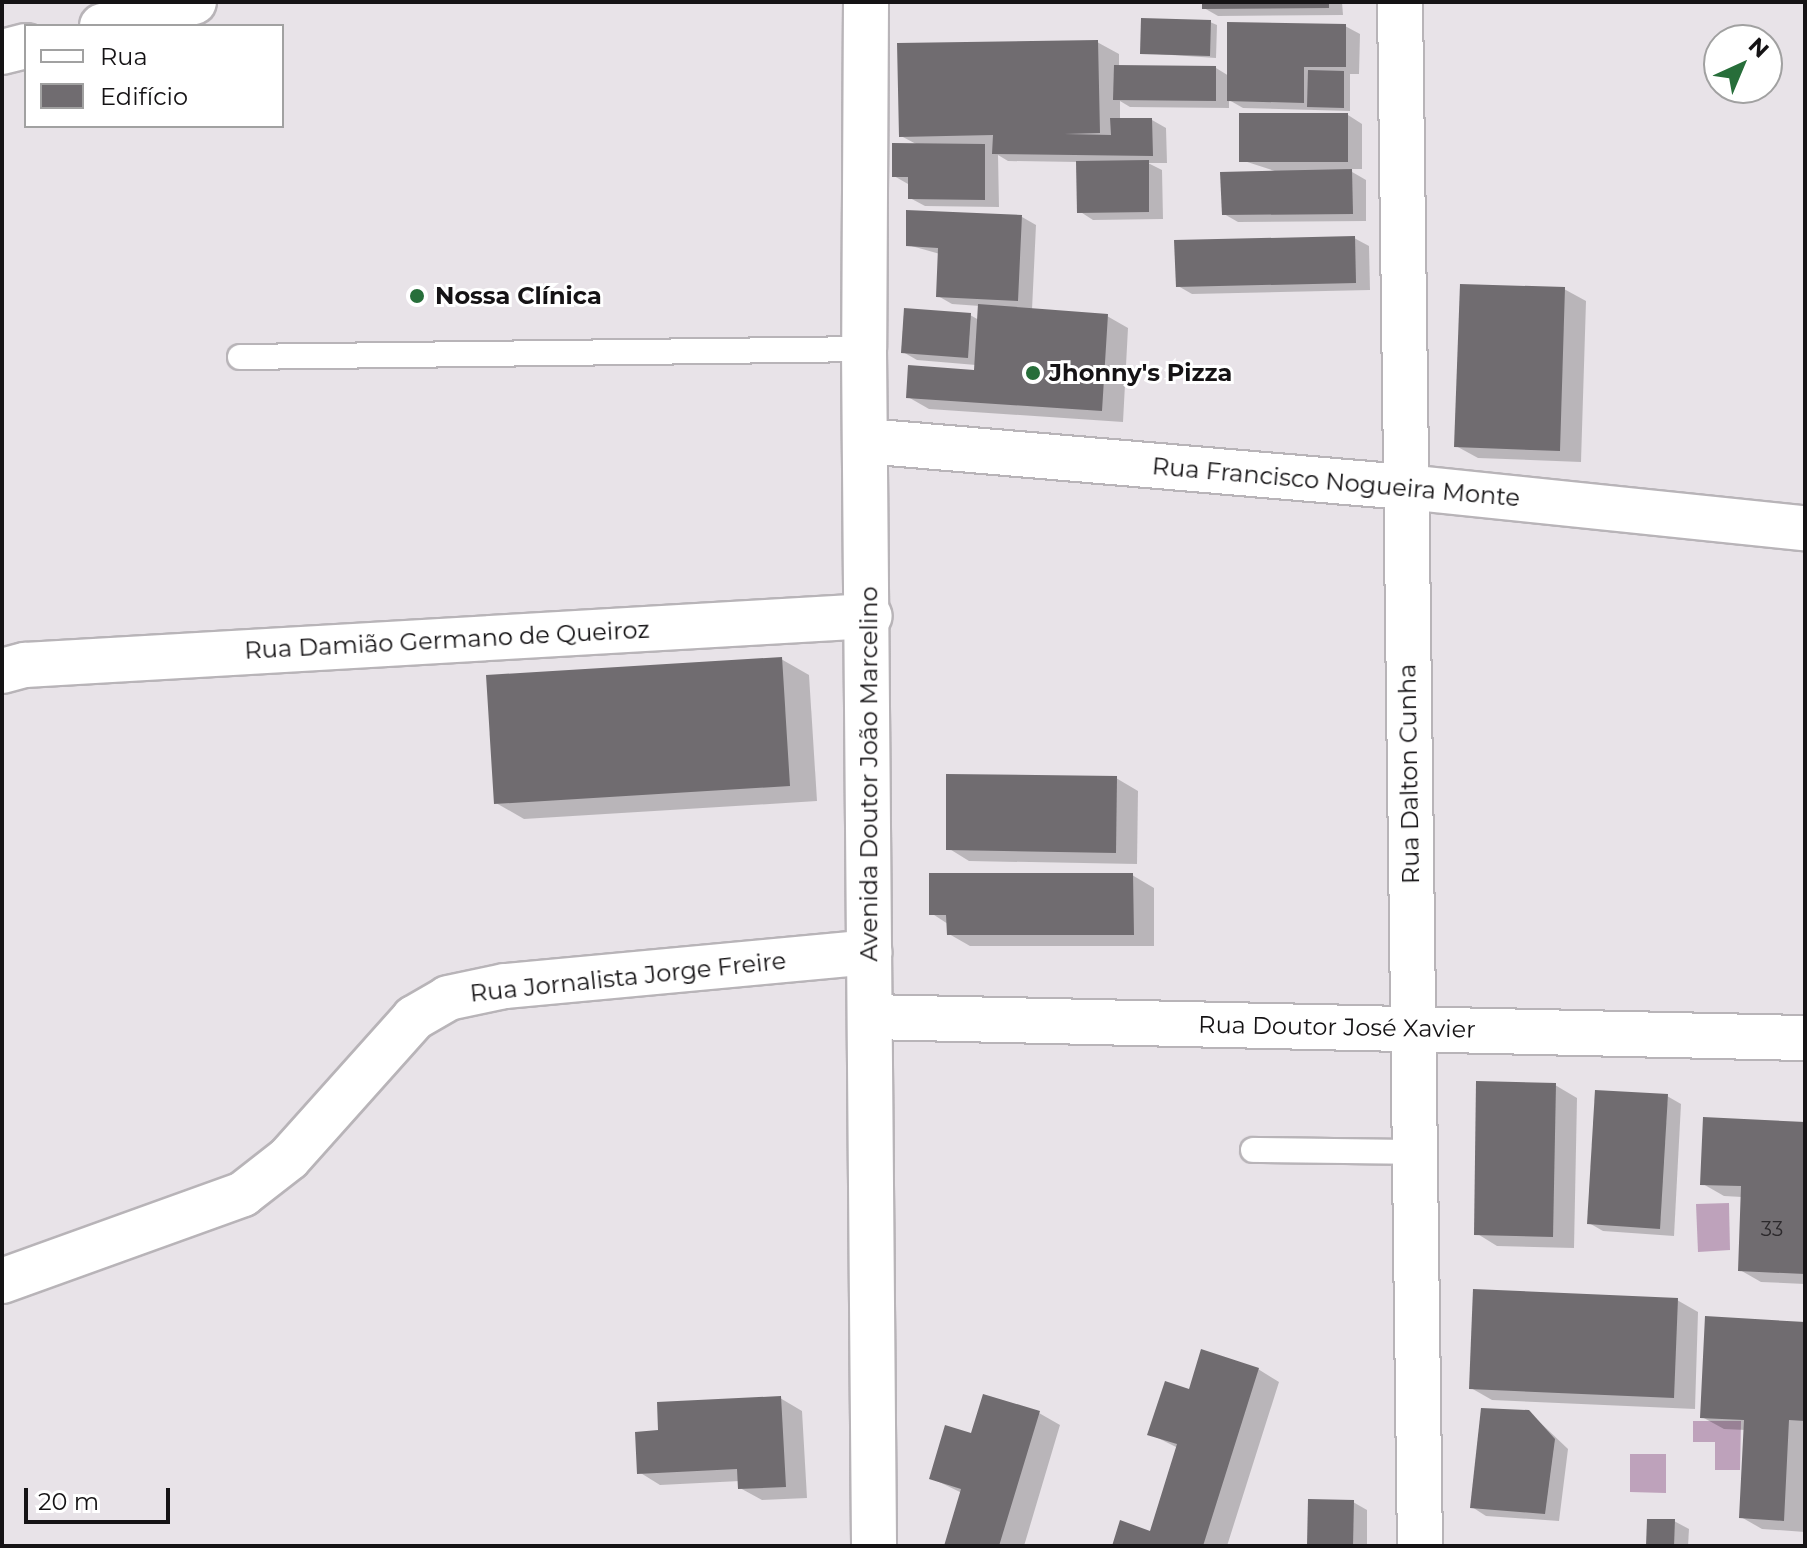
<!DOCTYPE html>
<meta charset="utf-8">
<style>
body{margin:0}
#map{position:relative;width:1807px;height:1548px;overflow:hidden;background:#e8e3e8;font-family:Montserrat,sans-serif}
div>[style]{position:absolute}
.water>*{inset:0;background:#bea2bb}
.shadow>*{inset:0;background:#0003}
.building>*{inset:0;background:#706c70}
.roads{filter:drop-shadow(2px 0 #b8b4b8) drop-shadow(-2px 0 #b8b4b8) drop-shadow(0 2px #b8b4b8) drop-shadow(0 -2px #b8b4b8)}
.lane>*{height:24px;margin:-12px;padding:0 12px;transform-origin:12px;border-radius:12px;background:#fff}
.street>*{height:44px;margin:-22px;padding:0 22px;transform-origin:22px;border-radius:22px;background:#fff}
.secondary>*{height:44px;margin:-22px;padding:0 22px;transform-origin:22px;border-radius:22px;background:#fff}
.dots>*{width:22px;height:22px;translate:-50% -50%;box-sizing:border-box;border:4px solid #fff;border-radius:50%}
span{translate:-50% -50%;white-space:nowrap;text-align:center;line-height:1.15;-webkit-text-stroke:6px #fff;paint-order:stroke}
.number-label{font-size:20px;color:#2c292c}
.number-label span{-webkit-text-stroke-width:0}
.poi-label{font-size:24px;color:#151315;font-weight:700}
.left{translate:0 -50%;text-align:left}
.street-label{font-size:24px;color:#151315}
.frame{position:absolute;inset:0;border:4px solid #151315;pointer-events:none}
.legend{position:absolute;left:24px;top:24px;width:260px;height:104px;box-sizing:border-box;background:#fff;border:2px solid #a1a1a1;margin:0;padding:10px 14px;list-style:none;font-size:24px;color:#151315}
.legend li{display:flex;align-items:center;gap:16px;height:40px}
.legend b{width:40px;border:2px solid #a1a1a1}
.north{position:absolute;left:1703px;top:24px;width:80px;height:80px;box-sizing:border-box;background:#fff;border:2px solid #a1a1a1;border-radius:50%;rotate:44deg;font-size:22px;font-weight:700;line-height:32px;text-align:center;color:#151315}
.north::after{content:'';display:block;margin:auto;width:28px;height:36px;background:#276e3a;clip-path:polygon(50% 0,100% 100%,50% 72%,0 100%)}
.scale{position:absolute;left:24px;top:1488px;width:146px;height:36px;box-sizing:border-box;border:4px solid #151315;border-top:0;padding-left:10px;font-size:24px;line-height:28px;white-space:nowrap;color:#151315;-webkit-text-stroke:6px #fff;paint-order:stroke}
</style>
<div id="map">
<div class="water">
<div style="clip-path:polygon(1729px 1203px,1730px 1250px,1698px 1252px,1696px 1204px)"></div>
<div style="clip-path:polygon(1693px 1421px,1741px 1421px,1740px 1470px,1715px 1470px,1715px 1442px,1693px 1442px)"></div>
<div style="clip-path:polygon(1630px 1454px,1666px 1454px,1666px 1493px,1630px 1492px)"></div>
</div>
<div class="shadow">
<div style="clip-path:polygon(1204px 2px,1342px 2px,1343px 15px,1218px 16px,1204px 8px)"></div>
<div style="clip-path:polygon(1210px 22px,1217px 25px,1216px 58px,1142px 53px)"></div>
<div style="clip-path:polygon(1345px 26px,1360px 34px,1359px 74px,1350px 74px,1350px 111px,1243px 108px,1229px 100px,1229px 108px,1130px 107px,1120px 101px,1120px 120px,1152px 120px,1166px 128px,1167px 163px,1148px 163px,1162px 170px,1163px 219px,1093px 220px,1079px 211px,1078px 162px,1008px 161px,998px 155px,999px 207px,925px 206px,910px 198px,908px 184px,894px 176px,918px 145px,901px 136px,1097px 42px,1119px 54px,1119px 67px,1216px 68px,1229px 76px)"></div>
<div style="clip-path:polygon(1348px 115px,1362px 124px,1362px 169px,1347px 169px,1366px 180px,1366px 221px,1238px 222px,1224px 214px,1281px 173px,1241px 160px)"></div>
<div style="clip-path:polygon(1022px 217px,1036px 225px,1032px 310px,1107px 316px,1128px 328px,1123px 422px,929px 409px,908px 397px,976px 372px,976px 365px,917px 360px,903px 352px,970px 315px,979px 320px,980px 306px,952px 304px,938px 296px,940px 254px,908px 245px)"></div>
<div style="clip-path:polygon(1354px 238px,1369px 246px,1370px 290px,1192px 294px,1178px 286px)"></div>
<div style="clip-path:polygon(1564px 289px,1586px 301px,1581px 462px,1478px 458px,1456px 446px)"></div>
<div style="clip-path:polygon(781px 659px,809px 675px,817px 801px,524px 819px,496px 803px)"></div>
<div style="clip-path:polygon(1116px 778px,1138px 791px,1137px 864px,969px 861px,948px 848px)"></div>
<div style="clip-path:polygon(1132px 875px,1154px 888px,1154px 946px,970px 946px,949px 934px,948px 924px,931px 913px)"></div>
<div style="clip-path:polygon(1555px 1085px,1577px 1098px,1574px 1248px,1497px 1246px,1476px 1233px)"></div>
<div style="clip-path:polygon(1667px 1096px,1681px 1104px,1674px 1236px,1603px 1231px,1589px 1223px)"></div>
<div style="clip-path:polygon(1805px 1124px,1805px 1284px,1761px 1282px,1740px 1270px,1742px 1197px,1724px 1196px,1703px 1184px)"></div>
<div style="clip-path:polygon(1677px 1300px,1698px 1312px,1695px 1409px,1492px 1400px,1471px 1388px)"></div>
<div style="clip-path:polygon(1805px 1324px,1805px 1532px,1762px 1529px,1741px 1517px,1746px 1430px,1724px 1429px,1702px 1417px)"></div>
<div style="clip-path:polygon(1258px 1369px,1279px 1382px,1227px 1546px,1114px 1546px,1151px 1533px,1178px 1448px,1150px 1434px,1190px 1391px)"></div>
<div style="clip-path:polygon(780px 1398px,802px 1411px,807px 1498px,762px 1500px,740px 1488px,740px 1481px,660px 1485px,639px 1472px,660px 1432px)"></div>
<div style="clip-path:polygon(1529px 1412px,1568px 1449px,1559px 1521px,1486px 1516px,1472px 1507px)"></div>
<div style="clip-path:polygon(1039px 1413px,1060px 1425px,1024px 1546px,946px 1546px,962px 1493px,931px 1478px,973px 1435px)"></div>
<div style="clip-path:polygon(1353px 1502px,1367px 1510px,1367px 1546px,1309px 1546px)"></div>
<div style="clip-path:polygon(1674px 1521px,1689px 1529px,1688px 1546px,1648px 1546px)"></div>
</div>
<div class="building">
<div style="clip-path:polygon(1202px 2px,1329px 2px,1329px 8px,1202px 9px)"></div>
<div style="clip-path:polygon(1141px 18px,1211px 20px,1210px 56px,1140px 54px)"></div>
<div style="clip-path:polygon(1227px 22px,1346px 24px,1346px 67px,1304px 67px,1304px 103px,1227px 101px)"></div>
<div style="clip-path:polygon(1098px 40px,1100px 133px,1064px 134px,1111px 135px,1110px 118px,1152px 118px,1153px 156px,992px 154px,993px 135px,899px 137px,897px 43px)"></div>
<div style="clip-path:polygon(1114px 65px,1216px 66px,1216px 101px,1113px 100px)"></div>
<div style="clip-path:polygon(1308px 70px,1344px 71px,1344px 108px,1307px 107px)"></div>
<div style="clip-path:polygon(1239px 113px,1348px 113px,1348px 162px,1239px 162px)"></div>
<div style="clip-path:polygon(892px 143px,985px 144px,985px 200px,908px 199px,908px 177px,892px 177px)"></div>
<div style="clip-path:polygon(1149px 160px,1149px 212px,1077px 213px,1076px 161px)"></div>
<div style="clip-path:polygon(1352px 169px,1353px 214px,1222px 215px,1220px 172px)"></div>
<div style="clip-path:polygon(906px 210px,1022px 215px,1018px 301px,936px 297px,938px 248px,906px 246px)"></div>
<div style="clip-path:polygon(1355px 236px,1356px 283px,1176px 287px,1174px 240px)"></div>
<div style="clip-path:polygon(1460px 284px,1565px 287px,1560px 451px,1454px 447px)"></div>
<div style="clip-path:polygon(978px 304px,1108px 314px,1102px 411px,906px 398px,908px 365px,974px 370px)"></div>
<div style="clip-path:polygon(904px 308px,971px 313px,968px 358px,901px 353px)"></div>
<div style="clip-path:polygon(782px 657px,790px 786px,494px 804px,486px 675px)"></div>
<div style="clip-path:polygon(946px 774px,1117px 776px,1116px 853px,946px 850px)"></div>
<div style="clip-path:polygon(929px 873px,1133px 873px,1134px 935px,947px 935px,946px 915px,929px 915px)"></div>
<div style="clip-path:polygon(1476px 1081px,1556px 1083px,1553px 1237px,1474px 1235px)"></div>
<div style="clip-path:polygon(1595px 1090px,1668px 1094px,1660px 1229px,1587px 1224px)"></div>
<div style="clip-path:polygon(1703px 1117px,1805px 1122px,1805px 1274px,1738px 1271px,1741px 1186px,1700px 1185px)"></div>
<div style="clip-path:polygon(1473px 1289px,1678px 1298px,1674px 1398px,1469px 1389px)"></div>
<div style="clip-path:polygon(1705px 1316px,1805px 1322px,1805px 1421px,1789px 1420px,1784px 1521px,1739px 1518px,1744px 1420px,1700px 1418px)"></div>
<div style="clip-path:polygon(1201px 1349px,1259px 1368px,1203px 1546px,1112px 1546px,1120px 1520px,1150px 1531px,1177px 1444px,1147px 1435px,1165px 1381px,1189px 1389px)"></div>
<div style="clip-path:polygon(983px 1394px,1040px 1411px,999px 1546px,944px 1546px,961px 1489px,929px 1479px,945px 1425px,971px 1433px)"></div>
<div style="clip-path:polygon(781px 1396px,786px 1487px,738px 1489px,737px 1469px,637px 1474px,635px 1432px,658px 1430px,657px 1402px)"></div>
<div style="clip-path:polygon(1481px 1408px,1529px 1410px,1555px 1439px,1545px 1514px,1470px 1508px)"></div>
<div style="clip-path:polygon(1308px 1499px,1354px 1500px,1353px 1546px,1307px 1546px)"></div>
<div style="clip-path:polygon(1647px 1519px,1675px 1519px,1674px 1546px,1646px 1546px)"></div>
</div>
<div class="roads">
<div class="lane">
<div style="left:240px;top:357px;width:624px;rotate:-0.73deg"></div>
<div style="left:1253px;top:1150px;width:162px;rotate:0.7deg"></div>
</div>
<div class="street">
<div style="left:1400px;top:2px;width:1544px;rotate:89.26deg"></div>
<div style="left:102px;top:26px;width:95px;rotate:-14.6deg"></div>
<div style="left:2px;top:52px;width:25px;rotate:-14deg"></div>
<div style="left:866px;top:441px;width:541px;rotate:4.88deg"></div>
<div style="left:1405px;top:487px;width:402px;rotate:5.9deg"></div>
<div style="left:2px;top:671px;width:24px;rotate:-15deg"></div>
<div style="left:25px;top:665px;width:846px;rotate:-3.32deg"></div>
<div style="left:870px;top:1017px;width:935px;rotate:1.29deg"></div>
<div style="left:2px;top:1281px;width:256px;rotate:-19.8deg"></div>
<div style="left:243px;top:1194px;width:58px;rotate:-38deg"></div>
<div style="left:289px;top:1158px;width:188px;rotate:-48.2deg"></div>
<div style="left:414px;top:1018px;width:39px;rotate:-30deg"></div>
<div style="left:448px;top:998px;width:58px;rotate:-11.9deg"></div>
<div style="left:505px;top:986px;width:366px;rotate:-5.3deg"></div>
</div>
<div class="secondary">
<div style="left:866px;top:2px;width:347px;rotate:90.3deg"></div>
<div style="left:864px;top:349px;width:1197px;rotate:89.52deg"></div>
</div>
</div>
<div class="dots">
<div style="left:417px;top:296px;background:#276e3a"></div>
<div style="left:1033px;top:373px;background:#276e3a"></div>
</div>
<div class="number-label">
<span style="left:1772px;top:1229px">33</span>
</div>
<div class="poi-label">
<span class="left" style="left:435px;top:296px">Nossa Clínica</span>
<span class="left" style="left:1049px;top:373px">Jhonny's Pizza</span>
</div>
<div class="street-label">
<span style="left:1336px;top:482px;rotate:5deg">Rua Francisco Nogueira Monte</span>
<span style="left:447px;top:640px;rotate:-3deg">Rua Damião Germano de Queiroz</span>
<span style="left:869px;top:774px;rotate:-90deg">Avenida Doutor João Marcelino</span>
<span style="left:1409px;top:774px;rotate:-91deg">Rua Dalton Cunha</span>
<span style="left:628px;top:977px;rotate:-6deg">Rua Jornalista Jorge Freire</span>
<span style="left:1337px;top:1027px;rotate:1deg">Rua Doutor José Xavier</span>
</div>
<div class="frame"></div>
<ul class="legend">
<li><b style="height:10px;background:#fff"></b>Rua</li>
<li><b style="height:22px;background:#706c70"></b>Edifício</li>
</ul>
<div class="north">N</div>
<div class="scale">20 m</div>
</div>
